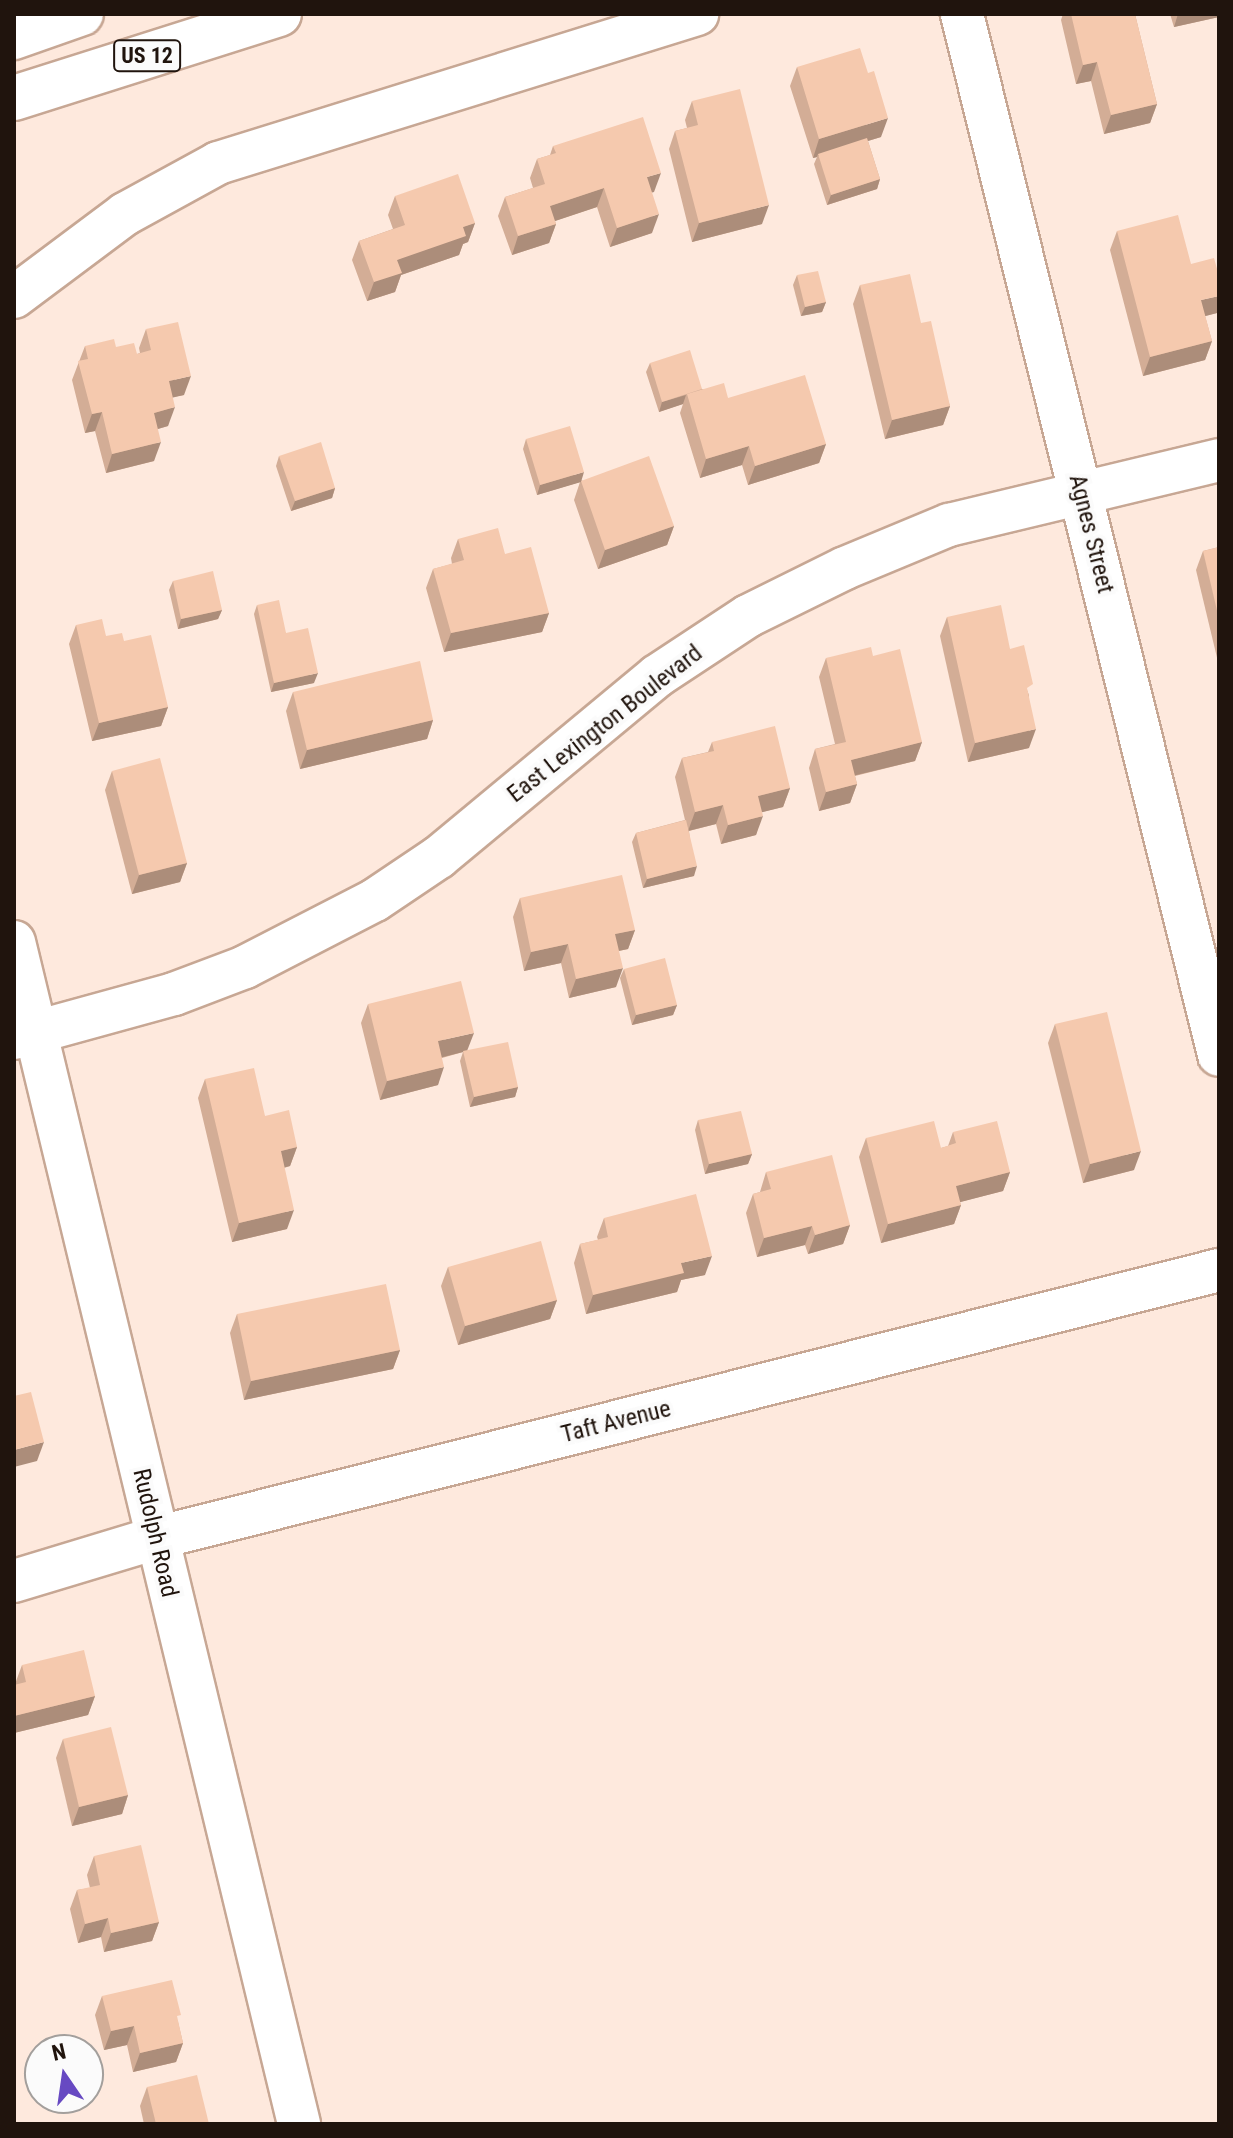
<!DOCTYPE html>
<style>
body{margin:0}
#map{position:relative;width:1233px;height:2138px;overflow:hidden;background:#fee9dd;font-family:"Roboto Condensed",sans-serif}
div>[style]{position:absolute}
.roads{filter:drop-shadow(2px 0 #c7a794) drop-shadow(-2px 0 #c7a794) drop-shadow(0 2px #c7a794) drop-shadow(0 -2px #c7a794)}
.minor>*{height:42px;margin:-21px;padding:0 21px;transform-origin:21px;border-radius:21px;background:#fff}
.major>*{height:44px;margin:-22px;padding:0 22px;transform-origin:22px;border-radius:22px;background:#fff}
.wall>*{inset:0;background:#d3ad96}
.shaded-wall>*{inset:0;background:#ac8d7a}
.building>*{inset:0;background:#f5c9ae}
span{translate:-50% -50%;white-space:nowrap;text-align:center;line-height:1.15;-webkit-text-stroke:8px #fbfbfb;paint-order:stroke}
.shield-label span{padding:2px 6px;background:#fbfbfb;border:2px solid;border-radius:6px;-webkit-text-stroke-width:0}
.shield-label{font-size:22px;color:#20140d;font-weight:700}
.street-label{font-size:24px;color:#20140d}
.frame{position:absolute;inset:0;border:16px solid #20140d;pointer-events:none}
.north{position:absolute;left:24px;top:2034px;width:80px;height:80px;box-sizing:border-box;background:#fbfbfb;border:2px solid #a39f9c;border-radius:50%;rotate:347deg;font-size:22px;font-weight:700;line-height:32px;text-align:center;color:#20140d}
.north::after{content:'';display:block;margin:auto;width:28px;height:36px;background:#6749c2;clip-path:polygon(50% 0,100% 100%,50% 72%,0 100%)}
</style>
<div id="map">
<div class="roads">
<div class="minor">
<div style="left:962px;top:14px;width:1072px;rotate:76.13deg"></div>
<div style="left:14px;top:38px;width:72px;rotate:-19.4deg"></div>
<div style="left:14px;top:297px;width:139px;rotate:-36.8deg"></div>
<div style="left:125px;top:214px;width:106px;rotate:-28.7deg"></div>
<div style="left:218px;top:163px;width:502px;rotate:-17.28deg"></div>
<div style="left:14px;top:942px;width:1216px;rotate:76.44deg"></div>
<div style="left:14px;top:1038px;width:166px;rotate:-15.4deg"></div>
<div style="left:174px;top:994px;width:76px;rotate:-20.8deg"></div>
<div style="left:245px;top:967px;width:146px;rotate:-27.3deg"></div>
<div style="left:375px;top:900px;width:77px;rotate:-33.9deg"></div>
<div style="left:439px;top:857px;width:283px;rotate:-39.7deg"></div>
<div style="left:657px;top:676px;width:109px;rotate:-33.4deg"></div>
<div style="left:748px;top:616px;width:108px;rotate:-26.3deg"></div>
<div style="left:845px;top:568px;width:113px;rotate:-22.5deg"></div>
<div style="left:949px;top:525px;width:278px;rotate:-13.5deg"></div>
<div style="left:14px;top:1581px;width:148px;rotate:-16.8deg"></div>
<div style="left:156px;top:1538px;width:1096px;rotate:-14.15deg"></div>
</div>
<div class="major">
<div style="left:14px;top:98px;width:278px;rotate:-17.6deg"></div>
</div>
</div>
<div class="wall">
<div style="clip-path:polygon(1063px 14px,1135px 14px,1157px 104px,1150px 123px,1104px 134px,1091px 81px,1076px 84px,1061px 20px)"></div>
<div style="clip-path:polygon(1170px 14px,1219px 14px,1219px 17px,1174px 27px)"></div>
<div style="clip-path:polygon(797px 67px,881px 137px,868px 141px,880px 179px,877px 189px,827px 205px,814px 164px,817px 157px,813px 158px,790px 86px)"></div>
<div style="clip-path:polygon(692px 101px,762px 224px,692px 242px,669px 149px,675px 131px,687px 128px,685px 120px)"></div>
<div style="clip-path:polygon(553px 146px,654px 192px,652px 192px,652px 233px,610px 247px,597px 207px,555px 221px,556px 224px,549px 243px,512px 255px,498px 216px,505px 197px,533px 188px,530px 178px,537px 159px,550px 155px)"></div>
<div style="clip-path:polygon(395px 196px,475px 223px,468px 242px,463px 244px,459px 255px,401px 275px,395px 292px,367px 301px,352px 260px,359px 241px,393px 229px,388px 215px)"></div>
<div style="clip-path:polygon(1117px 231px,1217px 313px,1205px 316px,1212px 341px,1205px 360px,1143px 376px,1110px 250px)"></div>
<div style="clip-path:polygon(797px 275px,826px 302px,822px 312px,801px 316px,793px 285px)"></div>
<div style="clip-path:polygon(860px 285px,921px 323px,950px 406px,943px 425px,885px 439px,853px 304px)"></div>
<div style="clip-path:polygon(146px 329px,184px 395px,173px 397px,168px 426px,158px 429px,154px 461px,106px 473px,95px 431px,85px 433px,72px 380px,85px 346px,116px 347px,137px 354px,140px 353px,139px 348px)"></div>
<div style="clip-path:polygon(650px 363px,702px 389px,728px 398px,826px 444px,819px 463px,748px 485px,742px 465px,700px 478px,680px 413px,683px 404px,659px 412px,646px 372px)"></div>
<div style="clip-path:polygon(526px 439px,581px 480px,674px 526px,667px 545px,598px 569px,574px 500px,580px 482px,537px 495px,523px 449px)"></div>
<div style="clip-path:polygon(279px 456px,335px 488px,332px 498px,291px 511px,276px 466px)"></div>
<div style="clip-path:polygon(458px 539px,505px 554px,549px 613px,542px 632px,444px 652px,426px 588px,433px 569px,452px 564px,451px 558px)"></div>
<div style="clip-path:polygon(1219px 547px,1219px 666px,1196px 570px,1203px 551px)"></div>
<div style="clip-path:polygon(173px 581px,222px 610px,218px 619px,178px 629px,169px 590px)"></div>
<div style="clip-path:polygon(257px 605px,286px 633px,314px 683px,271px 692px,254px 614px)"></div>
<div style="clip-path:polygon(947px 617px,1010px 649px,1029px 695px,1029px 748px,968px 762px,940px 636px)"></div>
<div style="clip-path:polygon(76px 625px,106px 636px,124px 641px,168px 707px,161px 726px,92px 741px,69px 644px)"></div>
<div style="clip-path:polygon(873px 656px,922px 742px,915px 761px,855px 776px,857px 784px,850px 803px,819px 811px,809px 768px,815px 749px,835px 744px,819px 677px,826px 658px)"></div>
<div style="clip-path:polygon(293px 692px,433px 720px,427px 739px,300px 769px,286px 711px)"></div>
<div style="clip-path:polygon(712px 742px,790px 788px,783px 807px,762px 812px,756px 835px,721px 844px,716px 824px,689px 831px,694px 876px,643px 888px,632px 842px,636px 833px,685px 820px,675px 777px,682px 758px,708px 752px)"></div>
<div style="clip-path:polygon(112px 771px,187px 863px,180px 882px,132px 894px,105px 790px)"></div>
<div style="clip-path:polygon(520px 898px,635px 930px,628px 949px,619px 951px,616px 987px,569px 998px,561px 963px,524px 971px,513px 917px)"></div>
<div style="clip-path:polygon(624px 969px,677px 1005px,673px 1015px,632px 1025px,620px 978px)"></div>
<div style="clip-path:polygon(368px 1004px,467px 1050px,518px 1087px,515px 1097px,470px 1107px,460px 1061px,463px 1052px,442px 1058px,438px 1085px,380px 1100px,361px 1023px)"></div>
<div style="clip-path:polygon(1055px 1024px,1134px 1170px,1083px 1183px,1048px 1043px)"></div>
<div style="clip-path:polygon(205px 1079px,265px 1116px,297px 1147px,290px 1166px,284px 1168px,287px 1229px,232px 1242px,198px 1098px)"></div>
<div style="clip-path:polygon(698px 1120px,752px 1154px,748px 1164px,705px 1174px,695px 1130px)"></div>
<div style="clip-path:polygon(953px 1132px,1010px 1172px,1003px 1191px,960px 1202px,961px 1205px,954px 1224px,881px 1243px,859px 1157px,866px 1138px,941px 1148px,948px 1146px)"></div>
<div style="clip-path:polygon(766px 1172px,850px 1225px,843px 1244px,808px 1254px,805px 1245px,757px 1257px,746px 1213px,753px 1194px,760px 1192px)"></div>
<div style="clip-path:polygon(604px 1218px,705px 1275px,681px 1280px,677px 1292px,586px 1314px,574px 1263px,580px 1244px,598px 1240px,597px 1237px)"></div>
<div style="clip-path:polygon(448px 1267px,557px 1300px,550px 1319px,458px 1345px,441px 1286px)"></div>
<div style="clip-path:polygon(237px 1314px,400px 1350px,393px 1369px,244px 1400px,230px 1333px)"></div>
<div style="clip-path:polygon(22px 1665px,95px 1696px,88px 1715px,14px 1733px,14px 1685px,15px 1684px)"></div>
<div style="clip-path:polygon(63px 1739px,128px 1795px,122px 1814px,72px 1826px,56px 1758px)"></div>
<div style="clip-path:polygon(94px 1856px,159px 1922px,152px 1941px,104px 1952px,101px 1937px,78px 1943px,70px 1909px,77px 1890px,90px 1888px,87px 1875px)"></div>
<div style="clip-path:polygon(102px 1996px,178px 2022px,183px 2043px,176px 2062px,133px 2072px,127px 2045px,104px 2050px,95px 2015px)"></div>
<div style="clip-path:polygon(147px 2087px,209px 2124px,144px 2124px,140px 2106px)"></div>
</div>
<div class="shaded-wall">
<div style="clip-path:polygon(1178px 14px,1219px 14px,1219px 17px,1174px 27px)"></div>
<div style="clip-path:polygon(1097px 62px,1091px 81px,1076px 84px,1083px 65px)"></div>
<div style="clip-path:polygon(1157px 104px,1150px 123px,1104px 134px,1111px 115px)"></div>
<div style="clip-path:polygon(888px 118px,881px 137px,818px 156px,818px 154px,817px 157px,813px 158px,819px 139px)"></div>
<div style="clip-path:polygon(661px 173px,654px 192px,640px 196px,647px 177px)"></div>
<div style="clip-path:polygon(880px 179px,877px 189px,827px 205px,831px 195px)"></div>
<div style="clip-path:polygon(604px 188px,597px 207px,543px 225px,550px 206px)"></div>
<div style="clip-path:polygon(769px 205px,762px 224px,692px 242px,699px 223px)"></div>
<div style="clip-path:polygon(659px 214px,652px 233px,610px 247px,617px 228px)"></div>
<div style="clip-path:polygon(475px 223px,468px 242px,463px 244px,459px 255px,401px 275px,395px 292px,367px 301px,374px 282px,397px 260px,463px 227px)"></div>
<div style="clip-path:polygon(556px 224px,549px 243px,512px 255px,518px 236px)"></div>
<div style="clip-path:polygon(1219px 296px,1219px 308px,1217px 313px,1194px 319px,1201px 300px)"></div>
<div style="clip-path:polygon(826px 302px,822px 312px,801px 316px,805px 307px)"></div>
<div style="clip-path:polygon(1212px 341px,1205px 360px,1143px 376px,1150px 357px)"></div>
<div style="clip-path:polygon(191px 376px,184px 395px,162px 400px,169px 381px)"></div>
<div style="clip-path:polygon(686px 395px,683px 404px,659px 412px,662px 402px)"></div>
<div style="clip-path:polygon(950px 406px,943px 425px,885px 439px,892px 420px)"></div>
<div style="clip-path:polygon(175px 407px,168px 426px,147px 432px,154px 413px)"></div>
<div style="clip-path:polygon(102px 412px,95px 431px,85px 433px,92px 414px)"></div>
<div style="clip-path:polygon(161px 442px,154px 461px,106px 473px,112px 454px)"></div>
<div style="clip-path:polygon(826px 444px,819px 463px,748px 485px,755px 466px)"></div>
<div style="clip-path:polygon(749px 446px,742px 465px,700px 478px,706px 459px)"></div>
<div style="clip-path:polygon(584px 472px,581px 482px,537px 495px,540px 485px)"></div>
<div style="clip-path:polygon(335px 488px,332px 498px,291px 511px,295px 501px)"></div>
<div style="clip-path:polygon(674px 526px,667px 545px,598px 569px,605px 550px)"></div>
<div style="clip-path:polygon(222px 610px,218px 619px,178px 629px,181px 619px)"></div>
<div style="clip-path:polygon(549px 613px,542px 632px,444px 652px,451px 633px)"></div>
<div style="clip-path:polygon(318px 673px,314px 683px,271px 692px,274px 683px)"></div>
<div style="clip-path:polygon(168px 707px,161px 726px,92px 741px,99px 723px)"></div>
<div style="clip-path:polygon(433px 720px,427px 739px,300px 769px,307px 750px)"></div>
<div style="clip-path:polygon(1036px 729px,1029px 748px,968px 762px,975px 743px)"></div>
<div style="clip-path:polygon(922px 742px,915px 761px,844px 778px,851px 760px)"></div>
<div style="clip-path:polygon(857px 784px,850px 803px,819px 811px,826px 792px)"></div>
<div style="clip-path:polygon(790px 788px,783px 807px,751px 815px,758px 796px)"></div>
<div style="clip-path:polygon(723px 805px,716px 824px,688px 831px,695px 812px)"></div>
<div style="clip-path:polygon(763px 816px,756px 835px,721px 844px,728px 825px)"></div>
<div style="clip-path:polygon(187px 863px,180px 882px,132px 894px,139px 875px)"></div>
<div style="clip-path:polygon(697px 866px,694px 876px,643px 888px,647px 879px)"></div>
<div style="clip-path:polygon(635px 930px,628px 949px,608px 953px,615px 934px)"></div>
<div style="clip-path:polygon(568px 944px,561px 963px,524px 971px,531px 952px)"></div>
<div style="clip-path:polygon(623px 968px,616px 987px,569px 998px,576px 979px)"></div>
<div style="clip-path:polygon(677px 1005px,673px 1015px,632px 1025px,636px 1015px)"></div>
<div style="clip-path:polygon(474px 1033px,467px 1051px,431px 1060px,438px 1041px)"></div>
<div style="clip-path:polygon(444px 1067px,438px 1085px,380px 1100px,387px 1081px)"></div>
<div style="clip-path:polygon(518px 1087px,515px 1097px,470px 1107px,474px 1097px)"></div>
<div style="clip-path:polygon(297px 1147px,290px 1166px,274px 1170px,281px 1151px)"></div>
<div style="clip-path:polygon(1141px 1151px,1134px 1170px,1083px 1183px,1090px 1164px)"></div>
<div style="clip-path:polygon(752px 1154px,748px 1164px,705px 1174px,709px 1164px)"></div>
<div style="clip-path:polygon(1010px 1172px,1003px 1191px,949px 1205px,956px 1186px)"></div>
<div style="clip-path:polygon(961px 1205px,954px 1224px,881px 1243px,888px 1224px)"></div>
<div style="clip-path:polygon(294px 1210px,287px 1229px,232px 1242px,239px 1223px)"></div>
<div style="clip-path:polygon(850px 1225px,843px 1244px,808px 1254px,815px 1235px)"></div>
<div style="clip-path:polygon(812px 1226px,805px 1245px,757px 1257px,764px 1238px)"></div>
<div style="clip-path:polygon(712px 1256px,705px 1275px,681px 1280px,677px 1292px,586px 1314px,593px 1295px,681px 1263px)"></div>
<div style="clip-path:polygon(557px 1300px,550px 1319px,458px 1345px,465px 1326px)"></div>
<div style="clip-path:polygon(400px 1350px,393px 1369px,244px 1400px,251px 1381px)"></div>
<div style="clip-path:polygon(44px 1442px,37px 1461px,14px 1467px,14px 1450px)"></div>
<div style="clip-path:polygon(95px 1696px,88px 1715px,14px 1733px,14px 1716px)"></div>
<div style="clip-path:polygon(128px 1795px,122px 1814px,72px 1826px,79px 1807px)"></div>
<div style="clip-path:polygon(108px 1918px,101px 1937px,78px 1943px,85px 1924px)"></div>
<div style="clip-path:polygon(159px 1922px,152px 1941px,104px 1952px,111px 1933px)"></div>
<div style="clip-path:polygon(134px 2026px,127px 2045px,104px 2050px,111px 2031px)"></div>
<div style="clip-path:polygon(183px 2043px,176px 2062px,133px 2072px,140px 2053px)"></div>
</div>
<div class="building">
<div style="clip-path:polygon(1071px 14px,1135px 14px,1157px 104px,1111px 115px,1097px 62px,1083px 65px)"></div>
<div style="clip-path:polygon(860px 48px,868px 73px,874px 71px,888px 118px,819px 139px,797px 67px)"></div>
<div style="clip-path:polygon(740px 89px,769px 205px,699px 223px,675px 131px,698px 125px,692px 101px)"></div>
<div style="clip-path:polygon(643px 117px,661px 173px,647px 177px,659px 214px,617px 228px,604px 188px,550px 206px,556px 224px,518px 236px,505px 197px,545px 184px,537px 159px,556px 153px,553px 146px)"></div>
<div style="clip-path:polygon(867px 138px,880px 179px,831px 195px,818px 154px)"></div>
<div style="clip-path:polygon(458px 174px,475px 223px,463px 227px,466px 236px,397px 260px,402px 273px,374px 282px,359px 241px,405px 225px,395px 196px)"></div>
<div style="clip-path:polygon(1178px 215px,1191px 264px,1214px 258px,1219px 276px,1219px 296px,1201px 300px,1212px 341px,1150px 357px,1117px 231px)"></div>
<div style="clip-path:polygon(818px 271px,826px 302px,805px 307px,797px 275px)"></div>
<div style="clip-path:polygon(910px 274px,921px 323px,931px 321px,950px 406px,892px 420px,860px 285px)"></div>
<div style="clip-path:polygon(178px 322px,191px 376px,169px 381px,175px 407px,154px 413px,161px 442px,112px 454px,102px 412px,92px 414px,78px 361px,88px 359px,85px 346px,114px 339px,116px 347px,134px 343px,137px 354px,151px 350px,146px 329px)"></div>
<div style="clip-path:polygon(690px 350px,702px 389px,662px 402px,650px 363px)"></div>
<div style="clip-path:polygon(805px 375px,826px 444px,755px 466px,749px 446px,706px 459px,687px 394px,724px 383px,728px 398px)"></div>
<div style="clip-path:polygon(570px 426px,584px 472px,540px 485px,526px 439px)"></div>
<div style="clip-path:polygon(321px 442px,335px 488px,295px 501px,279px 456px)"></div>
<div style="clip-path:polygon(649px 456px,674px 526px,605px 550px,581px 481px)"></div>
<div style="clip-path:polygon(498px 528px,505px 554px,531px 547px,549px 613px,451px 633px,433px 569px,464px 560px,458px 539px)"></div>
<div style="clip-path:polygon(1219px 547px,1219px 619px,1203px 551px)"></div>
<div style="clip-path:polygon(213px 571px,222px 610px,181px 619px,173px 581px)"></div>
<div style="clip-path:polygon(279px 600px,286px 633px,308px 628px,318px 673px,274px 683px,257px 605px)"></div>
<div style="clip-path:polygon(1001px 605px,1010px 649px,1024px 645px,1033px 684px,1027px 688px,1036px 729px,975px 743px,947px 617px)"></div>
<div style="clip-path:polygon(102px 619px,106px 636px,122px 633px,124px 641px,151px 635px,168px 707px,99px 723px,76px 625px)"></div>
<div style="clip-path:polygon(871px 647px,873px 656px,900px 649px,922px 742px,851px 760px,857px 784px,826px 792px,815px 749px,846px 742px,826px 658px)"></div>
<div style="clip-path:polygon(420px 661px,433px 720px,307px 750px,293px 692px)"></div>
<div style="clip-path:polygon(775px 726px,790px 788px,758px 796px,763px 816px,728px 825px,723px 805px,695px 812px,682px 758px,714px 751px,712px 742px)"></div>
<div style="clip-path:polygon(160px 758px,187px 863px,139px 875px,112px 771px)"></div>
<div style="clip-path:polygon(686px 820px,697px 866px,647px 879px,636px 833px)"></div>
<div style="clip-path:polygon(622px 875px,635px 930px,615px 934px,623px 968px,576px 979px,568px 944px,531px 952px,520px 898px)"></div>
<div style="clip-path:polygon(665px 958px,677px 1005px,636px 1015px,624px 969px)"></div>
<div style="clip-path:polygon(461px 981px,474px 1033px,438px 1041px,444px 1067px,387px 1081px,368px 1004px)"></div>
<div style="clip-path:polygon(1107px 1012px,1141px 1151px,1090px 1164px,1055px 1024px)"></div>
<div style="clip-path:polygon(508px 1042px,518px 1087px,474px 1097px,463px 1051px)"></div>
<div style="clip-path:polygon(254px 1068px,265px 1116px,289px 1110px,297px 1147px,281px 1151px,294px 1210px,239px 1223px,205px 1079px)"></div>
<div style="clip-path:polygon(741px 1111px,752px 1154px,709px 1164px,698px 1120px)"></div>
<div style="clip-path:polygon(934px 1121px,941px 1148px,956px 1143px,953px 1132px,997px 1121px,1010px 1172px,956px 1186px,961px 1205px,888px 1224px,866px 1138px)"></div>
<div style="clip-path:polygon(832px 1155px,850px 1225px,815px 1235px,812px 1226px,764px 1238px,753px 1194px,771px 1189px,766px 1172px)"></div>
<div style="clip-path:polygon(696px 1194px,712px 1256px,681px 1263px,684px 1273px,593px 1295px,580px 1244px,608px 1237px,604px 1218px)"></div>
<div style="clip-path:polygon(541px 1241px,557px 1300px,465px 1326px,448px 1267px)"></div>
<div style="clip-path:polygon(386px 1284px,400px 1350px,251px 1381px,237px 1314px)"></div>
<div style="clip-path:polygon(31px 1392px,44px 1442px,14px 1450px,14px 1396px)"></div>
<div style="clip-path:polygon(84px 1650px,95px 1696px,14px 1716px,14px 1685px,26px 1682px,22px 1665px)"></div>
<div style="clip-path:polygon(111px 1727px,128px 1795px,79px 1807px,63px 1739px)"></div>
<div style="clip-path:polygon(141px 1845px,159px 1922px,111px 1933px,108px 1918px,85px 1924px,77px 1890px,100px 1885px,94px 1856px)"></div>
<div style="clip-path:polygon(172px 1980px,181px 2015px,177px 2016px,183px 2043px,140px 2053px,134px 2026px,111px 2031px,102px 1996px)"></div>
<div style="clip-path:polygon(197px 2075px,209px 2124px,156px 2124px,147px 2087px)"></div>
</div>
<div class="shield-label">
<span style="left:147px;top:56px">US 12</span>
</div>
<div class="street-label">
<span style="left:1091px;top:534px;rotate:76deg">Agnes Street</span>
<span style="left:605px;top:724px;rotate:-38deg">East Lexington Boulevard</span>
<span style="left:616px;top:1422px;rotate:-14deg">Taft Avenue</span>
<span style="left:155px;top:1533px;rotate:77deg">Rudolph Road</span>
</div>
<div class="frame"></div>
<div class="north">N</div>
</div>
